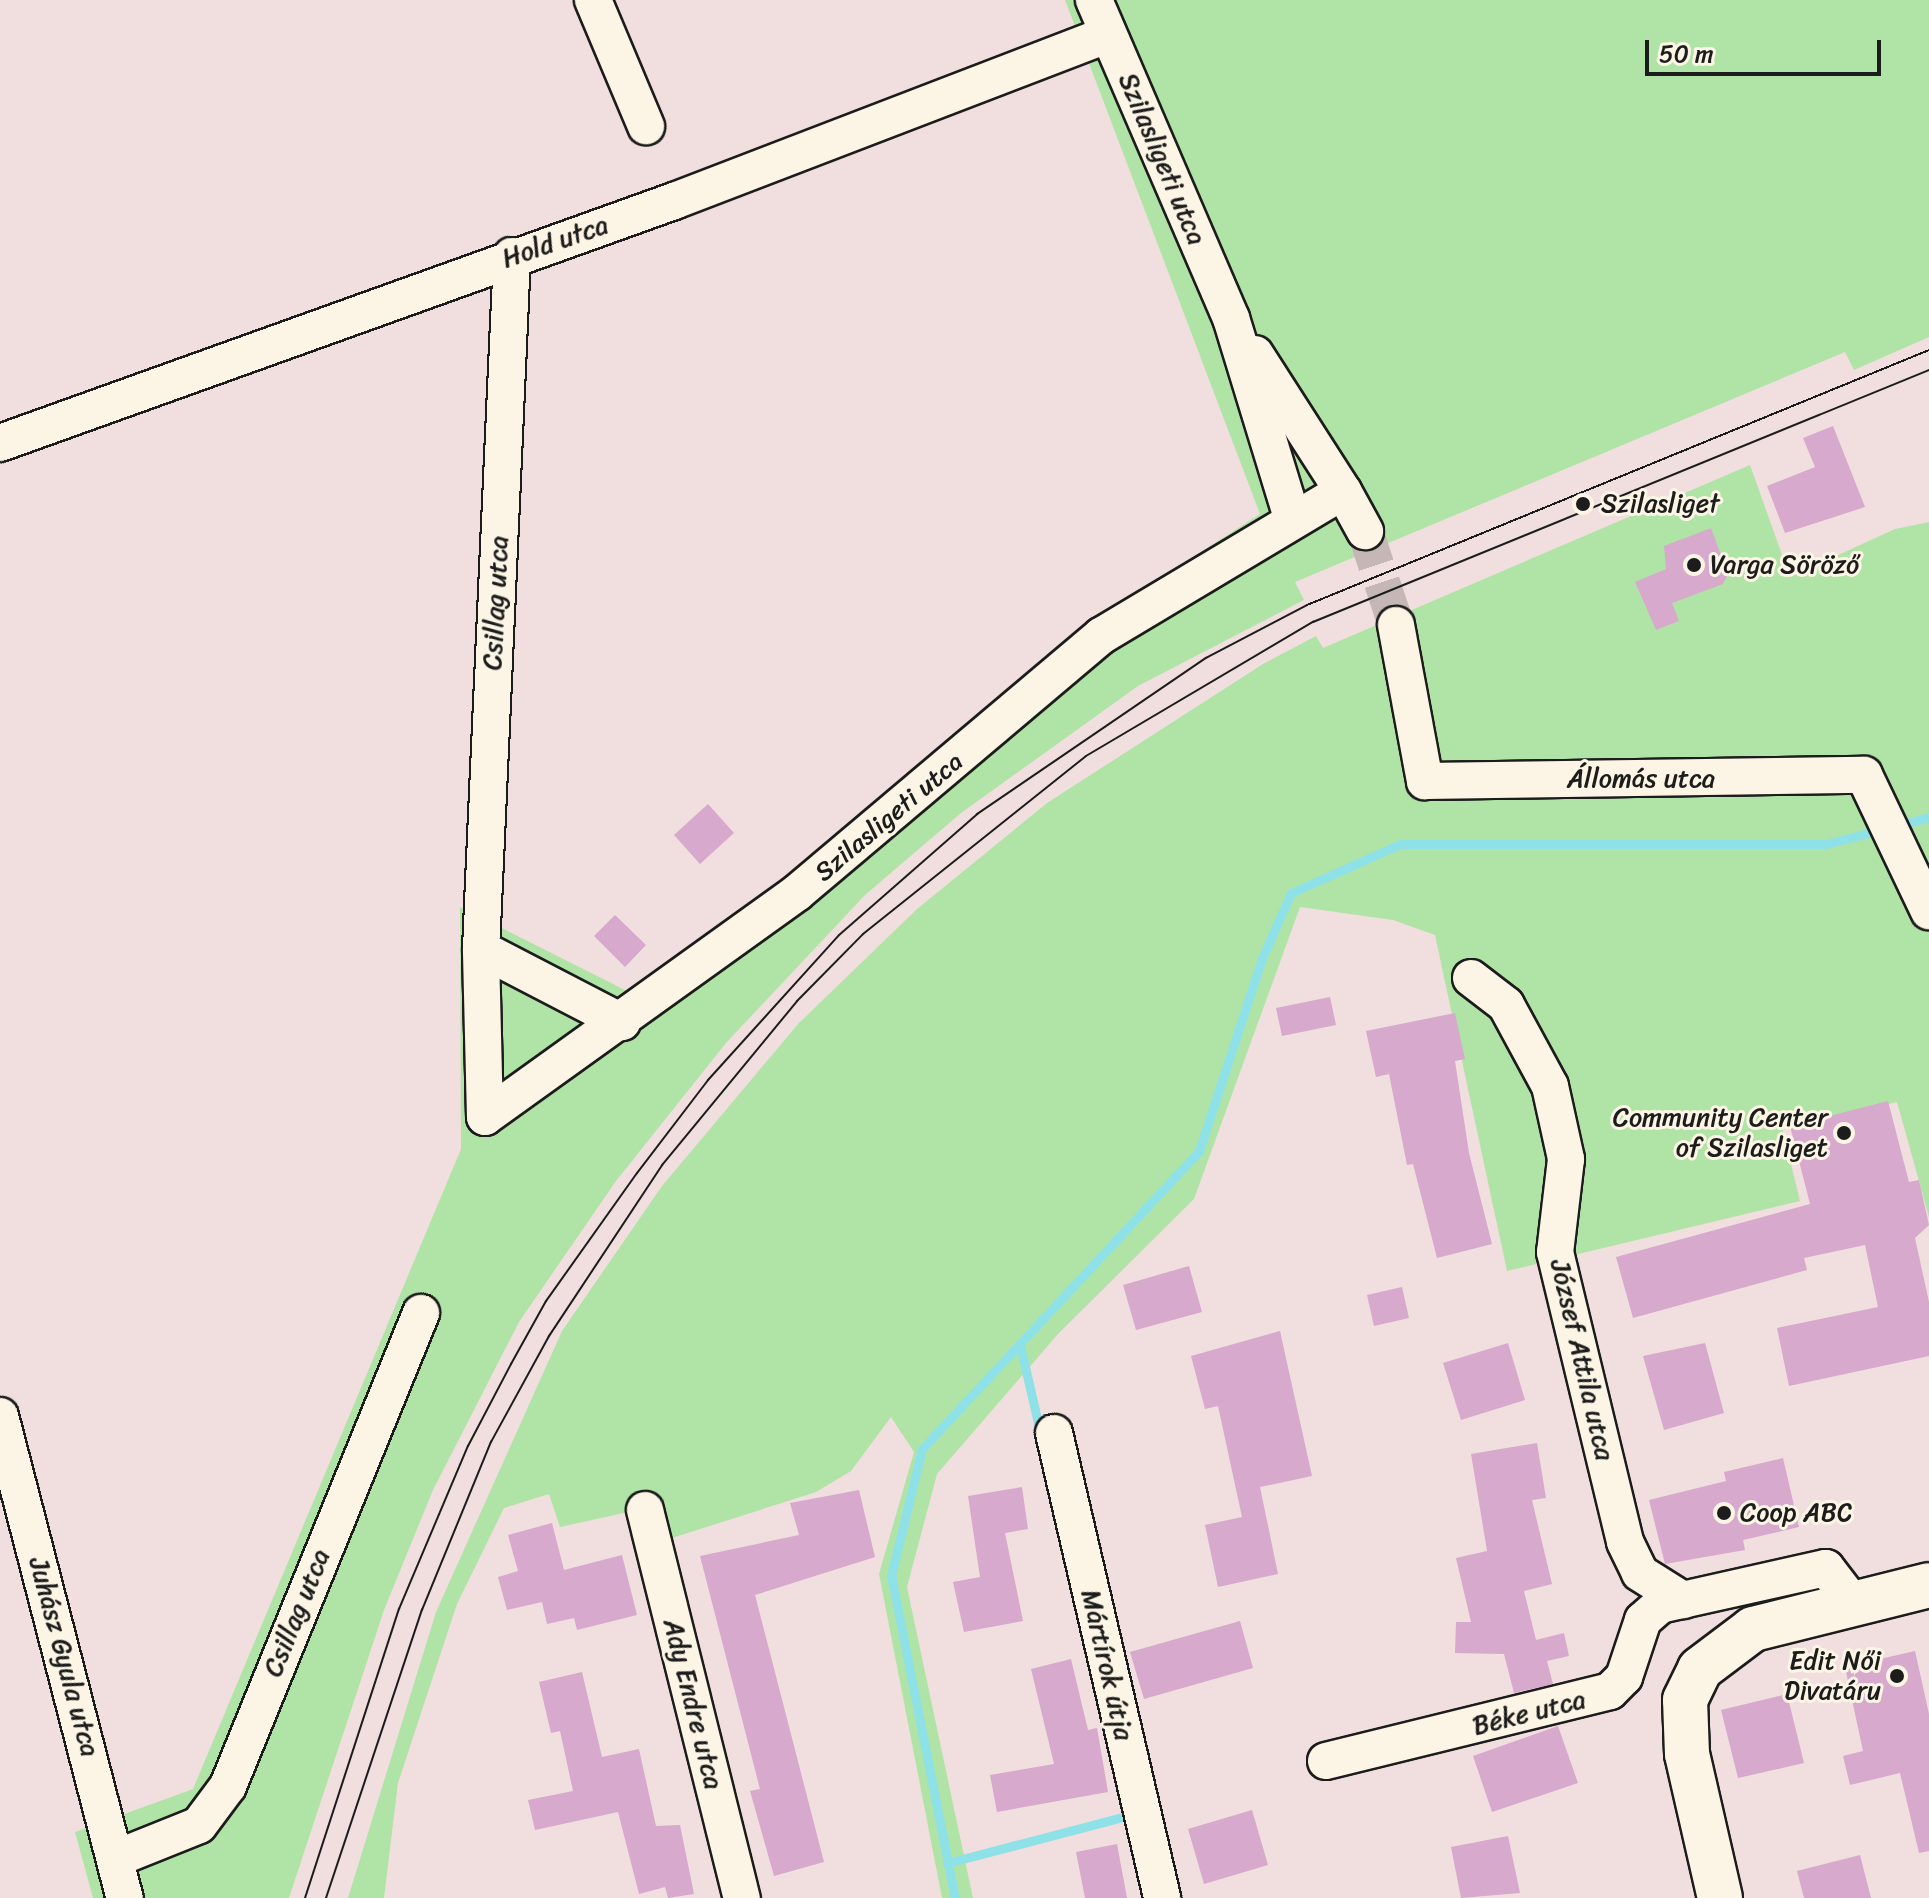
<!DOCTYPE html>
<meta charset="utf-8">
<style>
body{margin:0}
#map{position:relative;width:1929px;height:1898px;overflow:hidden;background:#f1dede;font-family:Sriracha,sans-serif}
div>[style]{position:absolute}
.green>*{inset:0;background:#b0e4a6}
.stream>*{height:9px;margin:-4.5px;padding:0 4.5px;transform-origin:4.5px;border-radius:4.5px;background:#8fe1e8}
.building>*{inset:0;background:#d6a9cd}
.minor-tunnel>*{height:36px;margin-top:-18px;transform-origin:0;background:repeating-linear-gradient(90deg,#c6b7b7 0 36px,transparent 0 54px)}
.roads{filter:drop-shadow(2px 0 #1c1c1c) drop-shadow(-2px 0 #1c1c1c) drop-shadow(0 2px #1c1c1c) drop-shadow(0 -2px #1c1c1c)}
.minor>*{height:36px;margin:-18px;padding:0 18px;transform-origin:18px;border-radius:18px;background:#fcf5e5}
.tertiary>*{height:44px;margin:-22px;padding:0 22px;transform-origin:22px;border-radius:22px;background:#fcf5e5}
.tram>*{height:2px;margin:-1px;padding:0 1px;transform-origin:1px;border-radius:1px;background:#1c1c1c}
.dots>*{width:22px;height:22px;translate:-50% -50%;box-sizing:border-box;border:4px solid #fcf5e5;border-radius:50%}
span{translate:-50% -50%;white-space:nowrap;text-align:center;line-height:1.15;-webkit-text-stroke:6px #fcf5e5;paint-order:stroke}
.street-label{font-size:26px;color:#1c1c1c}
.poi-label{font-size:26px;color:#1c1c1c}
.left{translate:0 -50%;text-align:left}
.right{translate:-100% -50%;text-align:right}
.scale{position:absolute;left:1645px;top:40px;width:236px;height:36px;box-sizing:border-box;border:4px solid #1c1c1c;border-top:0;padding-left:10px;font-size:24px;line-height:28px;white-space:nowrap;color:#1c1c1c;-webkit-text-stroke:6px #fcf5e5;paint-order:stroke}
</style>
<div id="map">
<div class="green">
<div style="clip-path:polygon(1065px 0,1929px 0,1929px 337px,1854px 370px,1845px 352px,1295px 582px,1304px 600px,1138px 686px,961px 813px,865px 895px,726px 1043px,616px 1181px,519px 1322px,433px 1490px,384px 1610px,289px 1898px,93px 1898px,75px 1832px,193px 1789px,461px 1149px,460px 907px,627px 991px,796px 876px,1037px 668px,1126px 600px,1260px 514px)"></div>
<div style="clip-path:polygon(1750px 465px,1790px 577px,1895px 529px,1929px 522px,1929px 1217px,1897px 1102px,1782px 1127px,1800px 1201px,1507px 1271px,1435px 935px,1393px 920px,1300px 907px,1194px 1199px,1058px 1334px,937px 1474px,907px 1587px,973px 1898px,942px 1898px,879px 1574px,914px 1452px,891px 1417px,851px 1471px,816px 1492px,644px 1547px,633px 1511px,560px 1527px,549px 1494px,504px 1508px,457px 1604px,398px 1783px,384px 1898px,348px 1898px,436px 1612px,562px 1331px,662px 1186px,798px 1024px,917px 909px,1047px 803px,1263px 664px,1316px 636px,1323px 648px)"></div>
</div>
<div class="stream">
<div style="left:1897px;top:826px;width:33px;rotate:-16deg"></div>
<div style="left:1020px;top:1345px;width:93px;rotate:77deg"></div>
<div style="left:947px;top:1863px;width:185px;rotate:-14.7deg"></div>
<div style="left:1126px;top:1816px;width:10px;rotate:37deg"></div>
<div style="left:955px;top:1898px;width:328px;rotate:-101.2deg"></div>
<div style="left:891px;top:1576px;width:131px;rotate:-76.3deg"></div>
<div style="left:922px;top:1449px;width:407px;rotate:-47.1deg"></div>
<div style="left:1199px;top:1151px;width:203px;rotate:-71.9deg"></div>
<div style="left:1262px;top:958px;width:71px;rotate:-66deg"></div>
<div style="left:1291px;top:893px;width:120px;rotate:-24.2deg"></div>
<div style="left:1400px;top:844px;width:426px"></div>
<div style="left:1826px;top:844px;width:59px;rotate:-14.7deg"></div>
</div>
<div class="building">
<div style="clip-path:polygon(1833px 426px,1865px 507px,1785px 533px,1767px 486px,1815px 467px,1803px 438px)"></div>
<div style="clip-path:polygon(1711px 528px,1728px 574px,1723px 584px,1672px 603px,1679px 621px,1656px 630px,1635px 582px,1666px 569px,1664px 546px)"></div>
<div style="clip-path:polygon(708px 804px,734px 833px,700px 864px,674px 835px)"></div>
<div style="clip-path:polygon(615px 915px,646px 945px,625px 967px,594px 936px)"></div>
<div style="clip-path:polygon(1330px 997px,1336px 1025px,1282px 1036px,1276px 1008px)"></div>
<div style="clip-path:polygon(1455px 1013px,1465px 1059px,1455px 1061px,1469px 1153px,1492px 1244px,1437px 1258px,1413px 1164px,1407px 1165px,1389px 1074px,1376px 1077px,1366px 1031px)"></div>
<div style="clip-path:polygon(1888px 1101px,1909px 1182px,1919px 1180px,1929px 1225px,1915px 1238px,1929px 1302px,1929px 1356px,1789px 1386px,1777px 1328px,1878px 1307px,1865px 1245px,1804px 1258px,1807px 1270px,1633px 1318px,1616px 1257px,1810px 1204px,1790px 1126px)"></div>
<div style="clip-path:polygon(1189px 1266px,1202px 1312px,1136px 1330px,1123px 1285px)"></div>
<div style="clip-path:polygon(1402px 1287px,1409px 1318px,1374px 1326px,1367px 1295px)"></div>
<div style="clip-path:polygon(1280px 1331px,1312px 1476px,1260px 1487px,1278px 1574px,1218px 1587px,1205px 1525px,1242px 1517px,1218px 1406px,1205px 1409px,1191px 1356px)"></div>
<div style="clip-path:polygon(1508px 1343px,1525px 1400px,1461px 1420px,1443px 1363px)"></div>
<div style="clip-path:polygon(1705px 1343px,1724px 1413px,1664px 1430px,1643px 1356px)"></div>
<div style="clip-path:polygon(1537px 1443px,1546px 1498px,1532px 1500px,1552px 1584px,1524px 1591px,1536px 1640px,1564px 1633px,1569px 1656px,1547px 1661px,1553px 1684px,1514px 1693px,1504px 1654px,1455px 1653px,1456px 1622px,1471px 1622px,1456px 1558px,1487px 1551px,1471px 1454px)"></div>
<div style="clip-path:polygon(1783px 1458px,1799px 1527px,1743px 1540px,1745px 1550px,1665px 1564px,1649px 1500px,1726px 1481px,1724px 1472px)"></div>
<div style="clip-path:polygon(1022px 1487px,1028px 1529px,1005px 1533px,1023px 1621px,964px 1632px,953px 1582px,980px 1577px,968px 1496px)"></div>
<div style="clip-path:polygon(859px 1490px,875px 1557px,755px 1595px,824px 1862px,774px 1876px,750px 1791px,760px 1789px,700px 1556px,799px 1535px,790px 1503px)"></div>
<div style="clip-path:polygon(552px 1523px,564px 1570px,622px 1555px,637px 1615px,577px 1630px,574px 1618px,547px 1624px,542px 1602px,507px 1610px,498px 1577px,518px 1571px,508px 1535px)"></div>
<div style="clip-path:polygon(1240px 1621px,1253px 1668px,1144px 1699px,1130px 1652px)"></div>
<div style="clip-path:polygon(1915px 1651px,1929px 1714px,1929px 1851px,1919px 1853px,1900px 1773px,1850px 1785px,1843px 1756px,1863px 1751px,1845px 1667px)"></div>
<div style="clip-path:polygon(1071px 1659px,1088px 1730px,1097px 1728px,1108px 1792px,997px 1812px,990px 1775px,1054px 1764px,1031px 1669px)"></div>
<div style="clip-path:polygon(582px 1672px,602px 1757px,639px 1749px,656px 1826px,680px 1825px,694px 1894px,668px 1898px,665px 1887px,639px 1894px,618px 1812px,535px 1830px,528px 1800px,573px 1791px,560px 1731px,551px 1733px,539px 1682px)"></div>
<div style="clip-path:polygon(1787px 1694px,1804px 1763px,1738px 1778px,1721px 1710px)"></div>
<div style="clip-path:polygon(1558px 1726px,1578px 1783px,1492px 1812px,1473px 1756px)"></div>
<div style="clip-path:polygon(1252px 1810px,1268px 1865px,1204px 1884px,1188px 1829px)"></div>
<div style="clip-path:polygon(1508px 1836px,1520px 1893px,1461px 1898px,1451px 1847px)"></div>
<div style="clip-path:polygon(1117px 1844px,1127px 1898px,1085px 1898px,1076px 1852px)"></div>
<div style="clip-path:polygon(1860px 1855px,1871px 1898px,1804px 1898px,1797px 1871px)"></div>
</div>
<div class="minor-tunnel">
<div style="left:1365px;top:531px;width:99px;rotate:71.7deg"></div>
</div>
<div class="roads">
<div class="minor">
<div style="left:593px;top:0;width:137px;rotate:67.2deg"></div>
<div style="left:1094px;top:0;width:346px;rotate:66.7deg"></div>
<div style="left:1231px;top:318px;width:209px;rotate:73deg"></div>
<div style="left:1255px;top:354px;width:163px;rotate:57.3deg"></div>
<div style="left:0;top:443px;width:716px;rotate:-19.75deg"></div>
<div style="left:674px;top:201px;width:465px;rotate:-21deg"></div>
<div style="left:1396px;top:625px;width:159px;rotate:79.5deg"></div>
<div style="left:1425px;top:781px;width:439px;rotate:-0.8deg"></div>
<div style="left:1864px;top:775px;width:151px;rotate:64.5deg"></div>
<div style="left:481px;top:949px;width:159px;rotate:27.4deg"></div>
<div style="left:1471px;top:978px;width:44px;rotate:37.6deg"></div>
<div style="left:1506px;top:1005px;width:92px;rotate:61.5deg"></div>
<div style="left:1550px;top:1086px;width:75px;rotate:77.6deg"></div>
<div style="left:1566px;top:1159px;width:94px;rotate:96.7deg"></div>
<div style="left:1555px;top:1252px;width:298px;rotate:76.4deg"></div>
<div style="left:1625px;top:1542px;width:34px;rotate:64deg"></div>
<div style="left:1640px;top:1573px;width:51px;rotate:32.1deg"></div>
<div style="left:485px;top:1117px;width:385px;rotate:-35.7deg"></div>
<div style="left:798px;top:892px;width:397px;rotate:-40.2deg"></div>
<div style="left:1101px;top:636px;width:282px;rotate:-30.9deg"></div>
<div style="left:1343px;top:491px;width:46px;rotate:61.2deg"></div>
<div style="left:485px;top:1117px;width:168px;rotate:-91.4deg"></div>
<div style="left:481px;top:949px;width:694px;rotate:-87.44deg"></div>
<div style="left:0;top:1416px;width:498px;rotate:75.5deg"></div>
<div style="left:1054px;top:1433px;width:477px;rotate:76.9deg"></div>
<div style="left:645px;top:1510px;width:400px;rotate:76deg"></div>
<div style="left:1326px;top:1761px;width:292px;rotate:-13.8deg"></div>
<div style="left:1610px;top:1691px;width:20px;rotate:-45deg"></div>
<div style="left:1624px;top:1677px;width:60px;rotate:-71.6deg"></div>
<div style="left:1643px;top:1620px;width:23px;rotate:-41deg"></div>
<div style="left:1660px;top:1605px;width:170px;rotate:-12.6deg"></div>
<div style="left:1826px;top:1568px;width:44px;rotate:52.4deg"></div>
<div style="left:117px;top:1858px;width:88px;rotate:-21.9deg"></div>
<div style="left:199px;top:1825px;width:49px;rotate:-53.4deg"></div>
<div style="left:228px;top:1786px;width:511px;rotate:-67.8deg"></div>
</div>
<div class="tertiary">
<div style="left:1720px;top:1898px;width:148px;rotate:-102.9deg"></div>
<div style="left:1687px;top:1754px;width:54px;rotate:-92.1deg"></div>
<div style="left:1685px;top:1700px;width:34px;rotate:-64deg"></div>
<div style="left:1700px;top:1669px;width:66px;rotate:-37deg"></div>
<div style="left:1753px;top:1629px;width:181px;rotate:-14deg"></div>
</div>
</div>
<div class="tram">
<div style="left:305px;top:1898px;width:304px;rotate:-72deg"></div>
<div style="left:399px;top:1609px;width:177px;rotate:-67.1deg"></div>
<div style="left:468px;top:1446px;width:93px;rotate:-62.3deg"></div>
<div style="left:511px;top:1364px;width:72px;rotate:-60.9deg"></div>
<div style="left:546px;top:1301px;width:157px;rotate:-54.6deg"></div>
<div style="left:637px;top:1173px;width:117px;rotate:-52.6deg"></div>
<div style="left:708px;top:1080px;width:195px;rotate:-47.9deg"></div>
<div style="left:839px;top:935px;width:184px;rotate:-41.2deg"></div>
<div style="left:977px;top:814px;width:277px;rotate:-34.3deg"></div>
<div style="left:1206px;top:658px;width:114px;rotate:-27.7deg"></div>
<div style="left:1307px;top:605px;width:672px;rotate:-22.29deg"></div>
<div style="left:326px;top:1898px;width:304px;rotate:-71.6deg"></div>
<div style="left:422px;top:1610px;width:182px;rotate:-67.7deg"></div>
<div style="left:491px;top:1442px;width:121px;rotate:-61.3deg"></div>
<div style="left:549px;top:1336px;width:205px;rotate:-56.5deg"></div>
<div style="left:662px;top:1165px;width:212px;rotate:-50.5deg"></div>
<div style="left:797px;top:1001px;width:94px;rotate:-45.4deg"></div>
<div style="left:863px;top:934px;width:285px;rotate:-38.6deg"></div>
<div style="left:1086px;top:756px;width:264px;rotate:-30.6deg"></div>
<div style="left:1313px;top:622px;width:666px;rotate:-22.25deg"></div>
</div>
<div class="dots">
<div style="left:1583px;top:504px;background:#1c1c1c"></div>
<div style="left:1694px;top:565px;background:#1c1c1c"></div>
<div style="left:1844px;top:1133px;background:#1c1c1c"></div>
<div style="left:1724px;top:1513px;background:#1c1c1c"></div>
<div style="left:1897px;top:1676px;background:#1c1c1c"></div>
</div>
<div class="street-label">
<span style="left:1162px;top:159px;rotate:67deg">Szilasligeti utca</span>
<span style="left:555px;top:242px;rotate:-19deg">Hold utca</span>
<span style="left:496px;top:603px;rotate:-87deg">Csillag utca</span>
<span style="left:1641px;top:779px">Állomás utca</span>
<span style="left:889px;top:817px;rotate:-40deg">Szilasligeti utca</span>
<span style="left:1582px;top:1360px;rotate:77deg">József Attila utca</span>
<span style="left:297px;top:1613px;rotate:-68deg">Csillag utca</span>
<span style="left:64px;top:1657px;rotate:75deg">Juhász Gyula utca</span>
<span style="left:1107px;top:1665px;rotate:77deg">Mártírok útja</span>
<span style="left:693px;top:1704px;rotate:76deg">Ady Endre utca</span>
<span style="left:1529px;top:1713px;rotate:-14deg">Béke utca</span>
</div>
<div class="poi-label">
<span class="left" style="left:1601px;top:504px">Szilasliget</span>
<span class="left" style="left:1710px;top:565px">Varga Söröző</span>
<span class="right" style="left:1828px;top:1133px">Community Center<br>of Szilasliget</span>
<span class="left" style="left:1740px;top:1513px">Coop ABC</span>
<span class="right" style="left:1881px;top:1676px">Edit Női<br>Divatáru</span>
</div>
<div class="scale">50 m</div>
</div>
